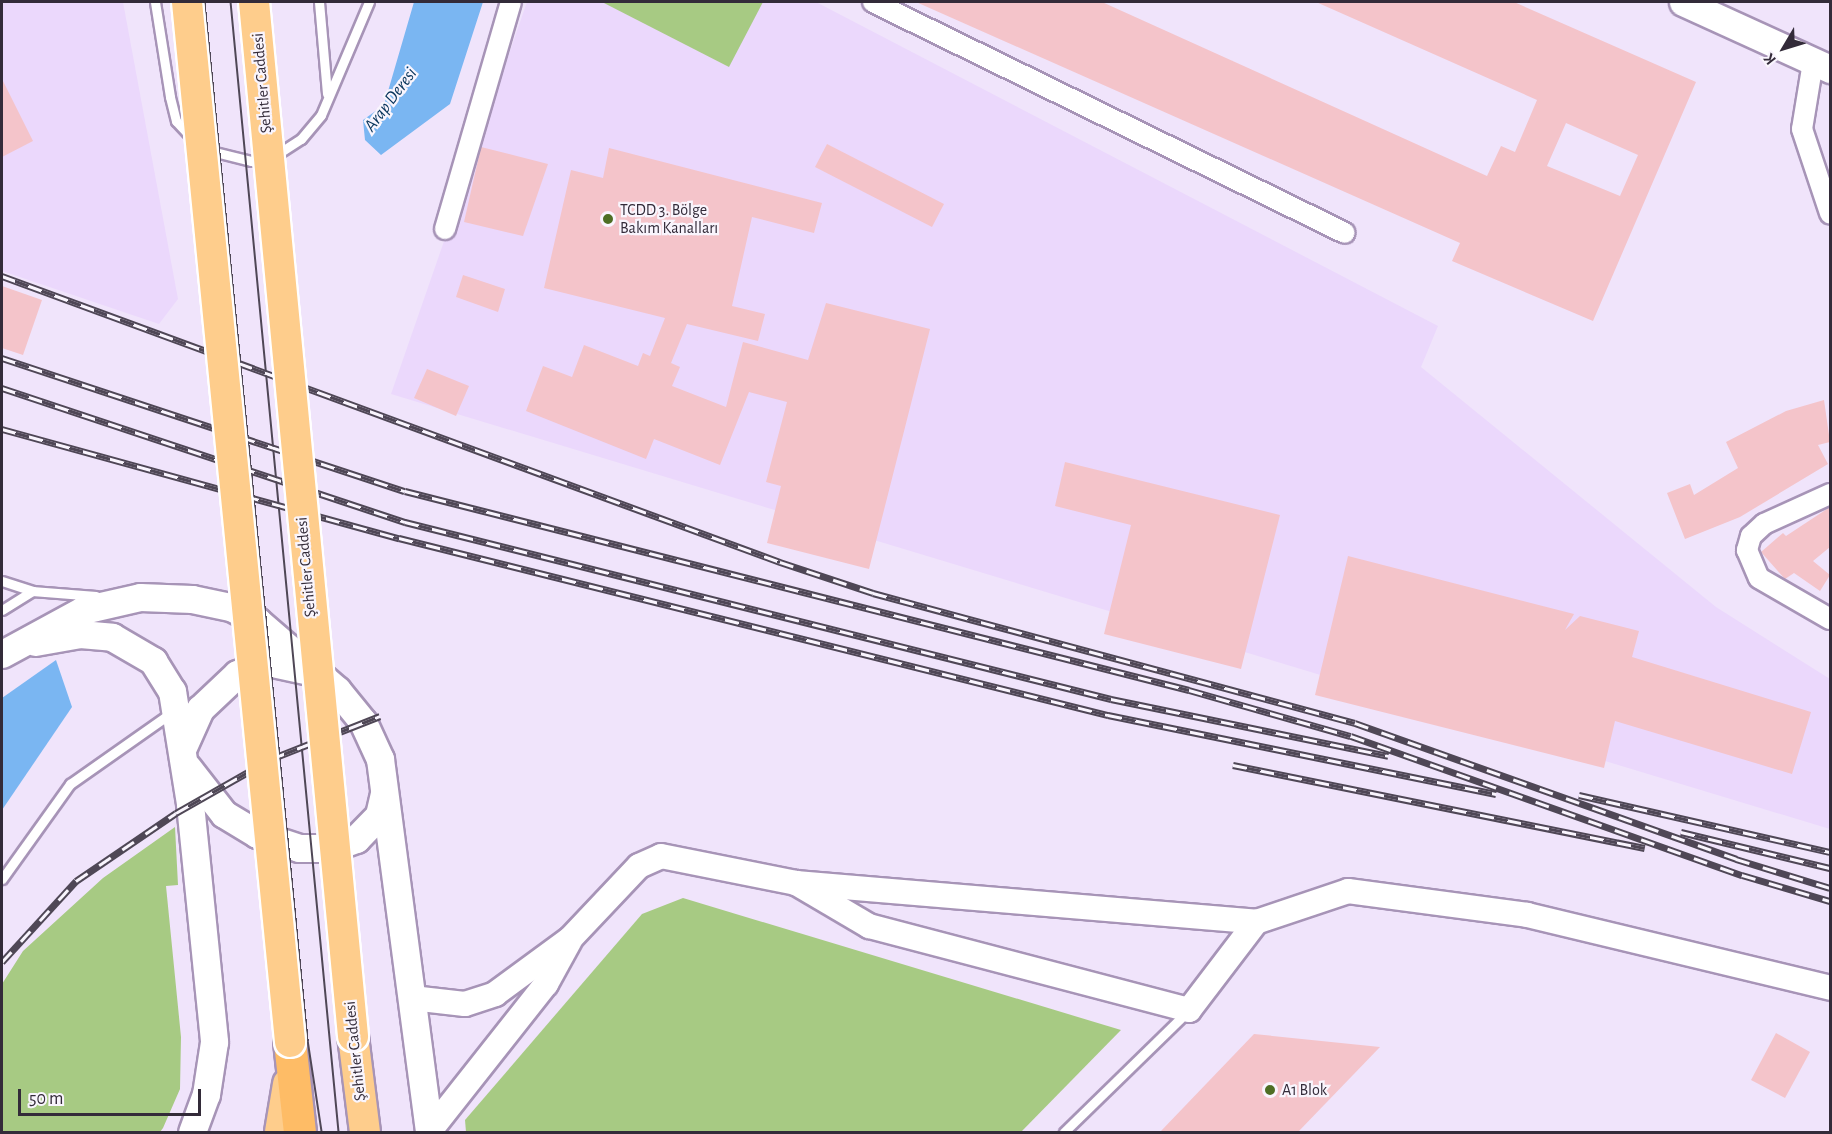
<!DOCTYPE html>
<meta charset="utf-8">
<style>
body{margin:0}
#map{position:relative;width:1832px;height:1134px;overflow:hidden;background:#f0e4fb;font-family:"Alegreya Sans",sans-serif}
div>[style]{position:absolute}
.built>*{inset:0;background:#ebd8fc}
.green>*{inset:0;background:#a7ca83}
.water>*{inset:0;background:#7ab6f2}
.building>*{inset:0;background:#f4c4ca}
.roads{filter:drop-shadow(2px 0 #a794b7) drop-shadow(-2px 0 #a794b7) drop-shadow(0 2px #a794b7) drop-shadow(0 -2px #a794b7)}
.service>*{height:9px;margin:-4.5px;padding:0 4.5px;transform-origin:4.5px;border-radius:4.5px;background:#fff}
.minor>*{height:20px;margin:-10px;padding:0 10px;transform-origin:10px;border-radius:10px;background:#fff}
.tertiary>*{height:24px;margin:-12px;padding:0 12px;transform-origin:12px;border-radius:12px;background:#fff}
.secondary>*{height:27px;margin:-13.5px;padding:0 13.5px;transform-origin:13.5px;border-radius:13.5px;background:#fff}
.primary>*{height:30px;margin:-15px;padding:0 15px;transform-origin:15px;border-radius:15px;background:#fecd8c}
.trunk>*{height:32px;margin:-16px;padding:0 16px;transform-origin:16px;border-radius:16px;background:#febc66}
.tram>*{height:1.5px;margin:-0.75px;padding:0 0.75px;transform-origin:0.75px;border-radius:0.75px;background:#4f4756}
.rail>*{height:7px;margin-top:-3.5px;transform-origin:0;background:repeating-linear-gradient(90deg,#f9f5fd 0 14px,#4f4756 0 28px);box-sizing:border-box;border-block:2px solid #4f4756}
.bridges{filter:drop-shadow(2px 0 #fff) drop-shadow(-2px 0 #fff) drop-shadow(0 2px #fff) drop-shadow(0 -2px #fff)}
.primary-bridge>*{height:30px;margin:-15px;padding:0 15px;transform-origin:15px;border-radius:15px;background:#fecd8c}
.dots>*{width:16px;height:16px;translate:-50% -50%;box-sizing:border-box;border:3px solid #f9f5fd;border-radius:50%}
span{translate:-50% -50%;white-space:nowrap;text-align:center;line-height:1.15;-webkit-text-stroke:4.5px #f9f5fd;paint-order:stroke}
.street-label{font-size:16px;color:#332b39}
.poi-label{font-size:16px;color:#332b39}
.left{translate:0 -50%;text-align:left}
.water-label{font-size:18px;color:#07345b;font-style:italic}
.frame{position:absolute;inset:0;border:3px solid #332b39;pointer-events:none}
.north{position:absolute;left:1754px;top:18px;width:60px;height:60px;-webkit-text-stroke:4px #f9f5fd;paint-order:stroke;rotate:232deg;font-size:16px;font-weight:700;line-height:24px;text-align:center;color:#332b39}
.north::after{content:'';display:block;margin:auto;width:21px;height:27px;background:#332b39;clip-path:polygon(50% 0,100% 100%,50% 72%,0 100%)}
.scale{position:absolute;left:18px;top:1089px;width:183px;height:27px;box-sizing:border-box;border:3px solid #332b39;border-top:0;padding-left:8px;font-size:18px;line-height:21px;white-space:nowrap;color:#332b39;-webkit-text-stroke:4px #f9f5fd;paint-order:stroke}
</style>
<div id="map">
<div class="built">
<div style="clip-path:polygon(2px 2px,123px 2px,178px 299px,159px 324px,2px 271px)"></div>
<div style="clip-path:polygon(527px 2px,816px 2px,1438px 326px,1421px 367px,1716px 607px,1830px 679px,1830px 829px,391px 394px)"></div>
</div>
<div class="green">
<div style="clip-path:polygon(602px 2px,763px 2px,729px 67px)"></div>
<div style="clip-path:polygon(175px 827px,178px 885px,166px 886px,181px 1037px,180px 1089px,163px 1128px,160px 1132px,2px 1132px,2px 984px,23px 951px,103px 878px)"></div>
<div style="clip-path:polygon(683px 898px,1121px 1030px,1021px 1132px,466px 1132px,465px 1120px,642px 914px)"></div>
</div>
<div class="water">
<div style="clip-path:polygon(414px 2px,483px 2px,450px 104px,381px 155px,365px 140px,363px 120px,384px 105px)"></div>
<div style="clip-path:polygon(56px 660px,72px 707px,2px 810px,2px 698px)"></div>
</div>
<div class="building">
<div style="clip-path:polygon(evenodd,916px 2px,1102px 2px,1487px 176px,1501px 146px,1515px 152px,1537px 100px,1316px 2px,1514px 2px,1696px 82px,1593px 321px,1452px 261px,1460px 243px,916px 2px,1566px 123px,1638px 155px,1620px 196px,1547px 166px,1566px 123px)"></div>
<div style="clip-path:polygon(2px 79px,33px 141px,2px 157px)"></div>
<div style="clip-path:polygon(827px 144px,944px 204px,932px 227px,815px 167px)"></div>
<div style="clip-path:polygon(481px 147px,548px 164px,523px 236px,464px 222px)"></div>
<div style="clip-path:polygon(609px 148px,822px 203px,814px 233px,752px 217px,732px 306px,765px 314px,758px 341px,687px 324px,671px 363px,680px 367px,672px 386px,726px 407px,743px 342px,808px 360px,826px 303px,930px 329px,869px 569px,767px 543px,781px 486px,766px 482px,787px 402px,749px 392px,720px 465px,654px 439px,646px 459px,526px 411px,543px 366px,572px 377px,584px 345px,638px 366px,643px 353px,650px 356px,665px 318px,544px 288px,571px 170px,603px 178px)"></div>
<div style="clip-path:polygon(463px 275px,505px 289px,498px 312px,456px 297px)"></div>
<div style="clip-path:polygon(2px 286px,42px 300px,23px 355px,2px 348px)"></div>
<div style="clip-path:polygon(427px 369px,469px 386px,456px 416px,414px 398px)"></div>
<div style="clip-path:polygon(1824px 400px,1830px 442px,1818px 445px,1828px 464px,1740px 517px,1685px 539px,1667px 493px,1690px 484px,1694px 495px,1738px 468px,1726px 442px,1786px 411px)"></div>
<div style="clip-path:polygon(1065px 462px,1280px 515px,1241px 669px,1104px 634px,1131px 525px,1055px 506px)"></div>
<div style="clip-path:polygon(1830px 507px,1830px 547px,1813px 561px,1830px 575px,1820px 591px,1794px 573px,1785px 579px,1761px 552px,1783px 533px,1786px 536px)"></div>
<div style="clip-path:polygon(1348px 556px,1574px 614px,1565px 630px,1580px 616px,1639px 631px,1632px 657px,1811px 712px,1792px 774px,1615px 721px,1604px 768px,1315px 695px)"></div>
<div style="clip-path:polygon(1776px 1033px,1810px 1052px,1785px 1098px,1751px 1080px)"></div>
<div style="clip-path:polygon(1254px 1034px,1380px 1047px,1298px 1132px,1160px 1132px)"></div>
</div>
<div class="roads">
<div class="service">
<div style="left:155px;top:2px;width:96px;rotate:81deg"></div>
<div style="left:170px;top:97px;width:25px;rotate:76deg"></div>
<div style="left:176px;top:121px;width:26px;rotate:47deg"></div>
<div style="left:319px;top:2px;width:92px;rotate:85deg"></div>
<div style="left:207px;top:150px;width:45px;rotate:14deg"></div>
<div style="left:251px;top:161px;width:26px;rotate:-13deg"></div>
<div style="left:276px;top:155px;width:30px;rotate:-33deg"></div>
<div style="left:301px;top:139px;width:31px;rotate:-50deg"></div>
<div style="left:321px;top:115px;width:123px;rotate:-67deg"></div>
<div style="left:2px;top:581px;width:32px;rotate:18deg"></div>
<div style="left:32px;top:591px;width:64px;rotate:4.5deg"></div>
<div style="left:2px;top:610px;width:36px;rotate:-32deg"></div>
<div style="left:2px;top:879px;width:117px;rotate:-54.4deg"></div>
<div style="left:70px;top:784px;width:123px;rotate:-35.1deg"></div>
<div style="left:1064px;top:1132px;width:172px;rotate:-44.3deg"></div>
</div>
<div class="minor">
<div style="left:873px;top:2px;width:525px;rotate:26.08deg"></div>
<div style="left:1813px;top:62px;width:68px;rotate:99.3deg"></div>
<div style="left:1802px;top:129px;width:89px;rotate:71.6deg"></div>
<div style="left:445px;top:229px;width:236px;rotate:-73.8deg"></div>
<div style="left:1830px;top:494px;width:72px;rotate:155.6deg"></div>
<div style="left:1764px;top:524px;width:18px;rotate:137deg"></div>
<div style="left:1751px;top:536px;width:15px;rotate:106deg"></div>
<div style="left:1747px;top:550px;width:30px;rotate:67deg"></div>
<div style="left:1759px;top:578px;width:82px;rotate:30deg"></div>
</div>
<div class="tertiary">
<div style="left:796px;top:883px;width:85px;rotate:30.5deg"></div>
<div style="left:869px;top:926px;width:331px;rotate:14.7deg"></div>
<div style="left:1189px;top:1010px;width:111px;rotate:-52.7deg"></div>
<div style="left:1256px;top:922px;width:97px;rotate:-18.6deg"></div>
<div style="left:1348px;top:891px;width:181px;rotate:7.6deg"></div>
<div style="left:1527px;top:915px;width:312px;rotate:13.5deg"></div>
<div style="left:412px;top:998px;width:53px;rotate:6.5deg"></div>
<div style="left:465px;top:1004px;width:32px;rotate:-18deg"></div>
<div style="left:495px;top:994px;width:93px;rotate:-36.3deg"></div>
<div style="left:570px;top:939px;width:100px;rotate:-46.6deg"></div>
<div style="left:639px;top:866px;width:24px;rotate:-24deg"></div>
<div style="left:661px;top:856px;width:138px;rotate:11.3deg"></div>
<div style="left:796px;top:883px;width:462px;rotate:4.8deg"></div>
<div style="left:429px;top:1132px;width:189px;rotate:-51.7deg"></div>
<div style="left:546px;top:984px;width:48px;rotate:-61.3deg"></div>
</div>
<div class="secondary">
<div style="left:1683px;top:2px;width:162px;rotate:24.5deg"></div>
<div style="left:35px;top:642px;width:46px;rotate:-10.1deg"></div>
<div style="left:80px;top:634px;width:32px;rotate:5deg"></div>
<div style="left:112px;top:637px;width:48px;rotate:30.3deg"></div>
<div style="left:153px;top:661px;width:36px;rotate:58deg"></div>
<div style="left:172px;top:691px;width:114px;rotate:80.9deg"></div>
<div style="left:190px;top:804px;width:239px;rotate:84.2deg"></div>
<div style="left:214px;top:1042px;width:53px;rotate:98.7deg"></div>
<div style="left:206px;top:1094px;width:40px;rotate:110.2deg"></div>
<div style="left:2px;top:654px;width:92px;rotate:-28.5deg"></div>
<div style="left:83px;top:610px;width:58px;rotate:-12.8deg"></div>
<div style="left:140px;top:597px;width:52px;rotate:2.2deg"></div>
<div style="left:192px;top:599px;width:40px;rotate:12deg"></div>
<div style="left:231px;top:607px;width:30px;rotate:28deg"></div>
<div style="left:257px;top:621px;width:106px;rotate:40.8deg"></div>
<div style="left:337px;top:690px;width:41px;rotate:50.9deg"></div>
<div style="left:363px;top:722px;width:41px;rotate:65.3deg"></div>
<div style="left:380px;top:759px;width:376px;rotate:82.5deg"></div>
<div style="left:183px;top:747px;width:42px;rotate:-65.9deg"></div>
<div style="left:200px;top:709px;width:51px;rotate:-43.4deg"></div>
<div style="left:237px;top:674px;width:33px;rotate:-21deg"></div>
<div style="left:268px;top:662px;width:47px;rotate:12.3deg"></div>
<div style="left:188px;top:768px;width:58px;rotate:52deg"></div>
<div style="left:224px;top:814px;width:39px;rotate:31deg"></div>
<div style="left:257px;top:834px;width:44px;rotate:18.4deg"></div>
<div style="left:299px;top:848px;width:32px"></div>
<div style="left:331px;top:848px;width:27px;rotate:-20deg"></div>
<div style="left:356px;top:839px;width:33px;rotate:-46deg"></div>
<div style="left:379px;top:815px;width:22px;rotate:-77deg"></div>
</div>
<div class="primary">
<div style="left:353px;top:1036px;width:97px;rotate:82.9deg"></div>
<div style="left:280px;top:1132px;width:49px;rotate:-80.5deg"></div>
</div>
<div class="trunk">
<div style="left:290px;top:1042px;width:91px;rotate:83.7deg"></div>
</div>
</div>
<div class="tram">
<div style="left:205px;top:2px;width:1043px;rotate:84.33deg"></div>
<div style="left:308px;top:1040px;width:93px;rotate:81.3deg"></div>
<div style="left:231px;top:2px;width:1135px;rotate:84.54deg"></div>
</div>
<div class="rail">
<div style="left:2px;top:276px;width:829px;rotate:20.18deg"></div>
<div style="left:780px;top:562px;width:98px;rotate:18.4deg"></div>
<div style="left:873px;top:593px;width:499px;rotate:15.1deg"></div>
<div style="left:1355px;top:723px;width:405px;rotate:19.6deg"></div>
<div style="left:1736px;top:859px;width:98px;rotate:17.1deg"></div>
<div style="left:2px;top:358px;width:424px;rotate:18.3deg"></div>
<div style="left:405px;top:491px;width:809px;rotate:14.24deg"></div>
<div style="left:1189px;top:690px;width:168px;rotate:15.9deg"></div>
<div style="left:1351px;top:736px;width:415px;rotate:19.6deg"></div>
<div style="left:1742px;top:875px;width:92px;rotate:16.5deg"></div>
<div style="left:2px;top:388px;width:425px;rotate:18.4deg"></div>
<div style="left:405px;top:522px;width:728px;rotate:14.07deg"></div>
<div style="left:1111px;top:699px;width:283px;rotate:11.6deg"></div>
<div style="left:2px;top:429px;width:412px;rotate:15.4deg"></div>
<div style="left:399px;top:538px;width:731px;rotate:14.02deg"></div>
<div style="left:1108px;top:715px;width:396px;rotate:11.5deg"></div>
<div style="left:1233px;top:765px;width:420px;rotate:11.4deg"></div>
<div style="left:1579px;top:795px;width:257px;rotate:12.8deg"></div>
<div style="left:1681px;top:832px;width:153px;rotate:13.6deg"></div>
<div style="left:2px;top:962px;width:110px;rotate:-47.6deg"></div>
<div style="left:76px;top:881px;width:121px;rotate:-34.2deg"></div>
<div style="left:176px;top:813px;width:109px;rotate:-29.6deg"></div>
<div style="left:271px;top:759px;width:117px;rotate:-21.5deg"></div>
</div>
<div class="bridges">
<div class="primary-bridge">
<div style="left:187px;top:2px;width:1045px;rotate:84.34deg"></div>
<div style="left:254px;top:2px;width:1039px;rotate:84.53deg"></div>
</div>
</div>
<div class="dots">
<div style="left:608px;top:219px;background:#4e6e24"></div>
<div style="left:1270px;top:1090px;background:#4e6e24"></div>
</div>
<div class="street-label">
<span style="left:262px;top:83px;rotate:-95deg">Şehitler Caddesi</span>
<span style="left:306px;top:567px;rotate:-95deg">Şehitler Caddesi</span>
<span style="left:355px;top:1051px;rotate:-96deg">Şehitler Caddesi</span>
</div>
<div class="poi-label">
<span class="left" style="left:620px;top:219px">TCDD 3. Bölge<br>Bakım Kanalları</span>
<span class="left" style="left:1282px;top:1090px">A1 Blok</span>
</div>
<div class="water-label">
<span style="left:391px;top:100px;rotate:-53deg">Arap Deresi</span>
</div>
<div class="frame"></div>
<div class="north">K</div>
<div class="scale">50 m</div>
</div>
